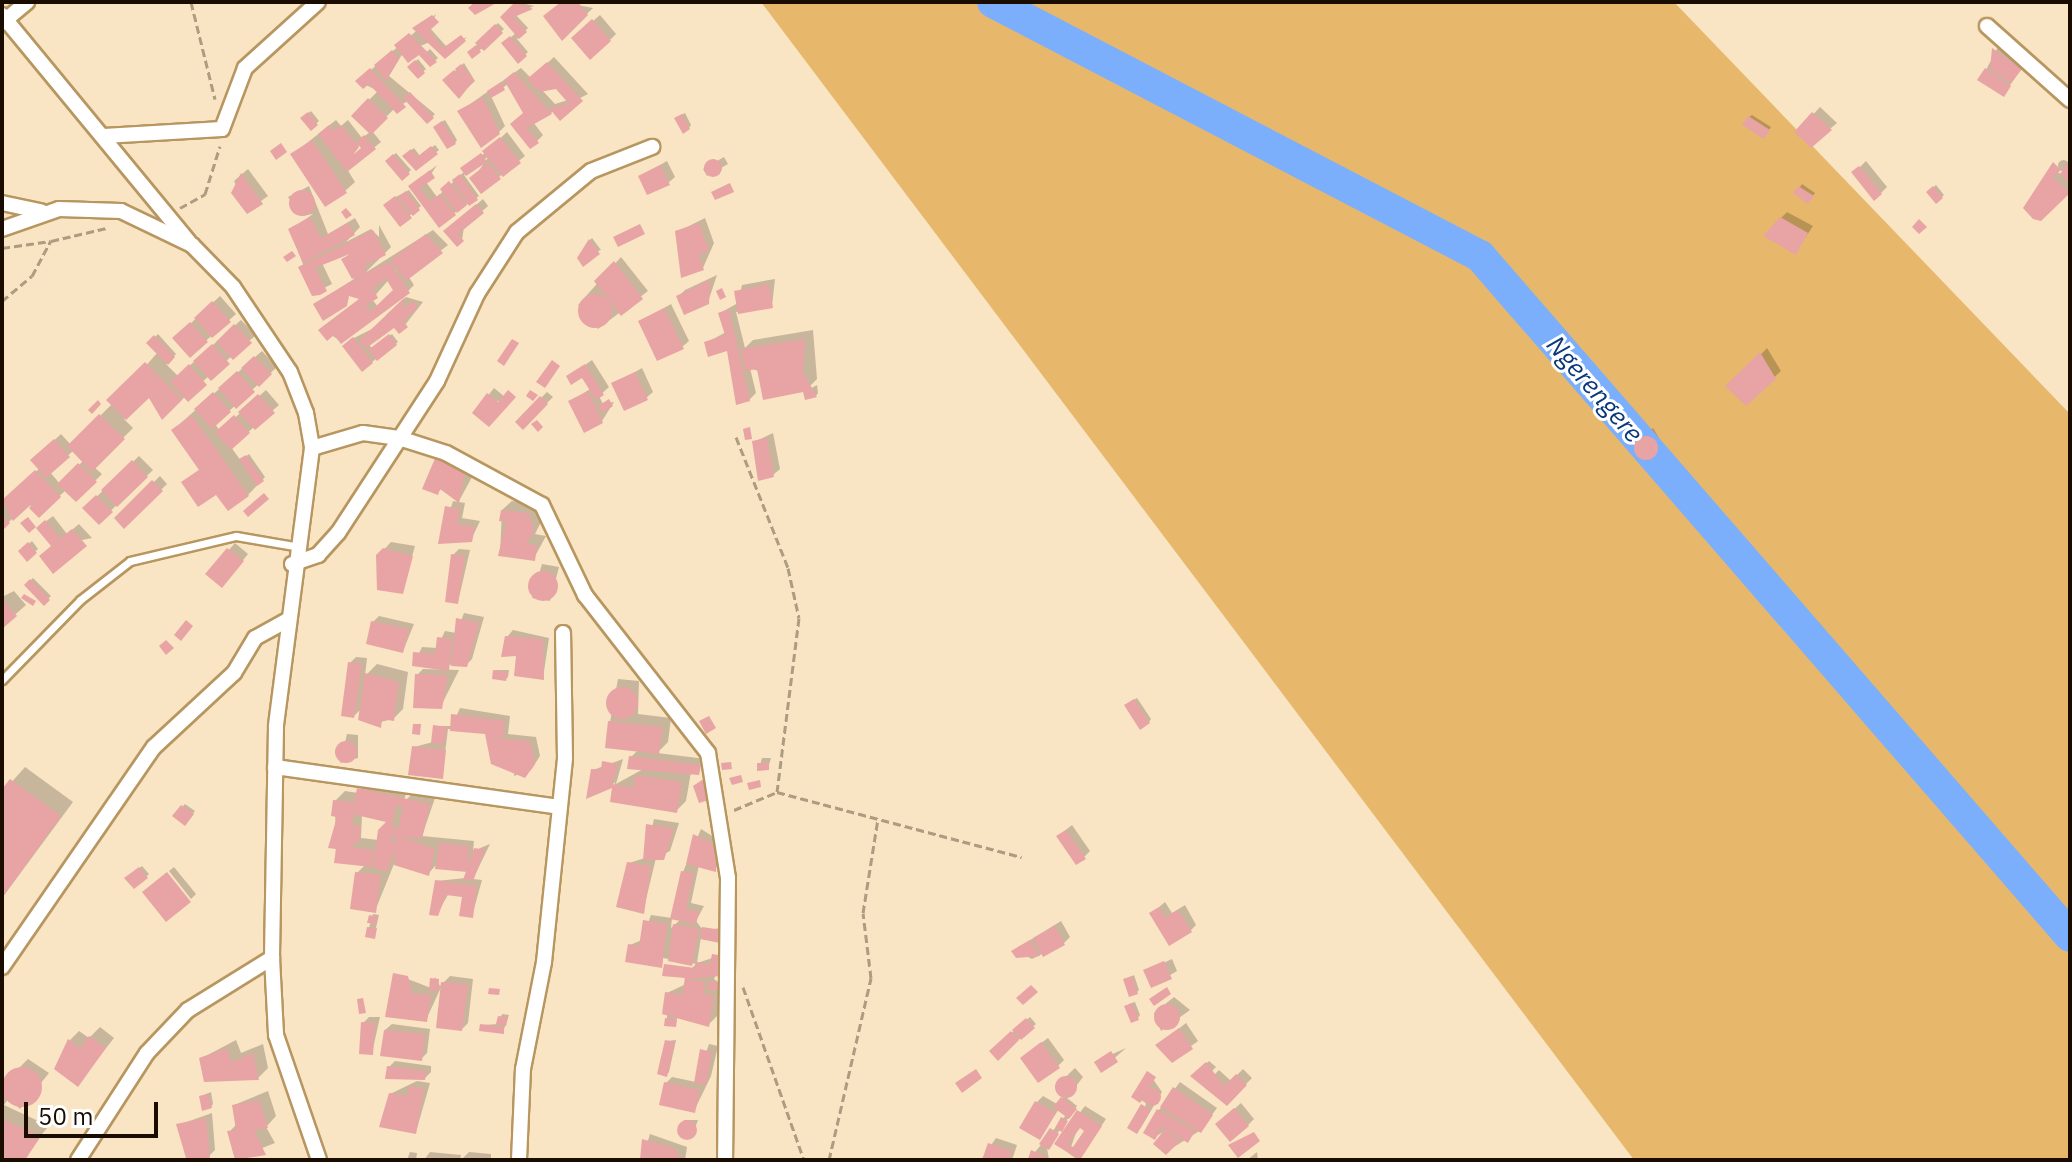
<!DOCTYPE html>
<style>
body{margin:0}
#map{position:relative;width:2072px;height:1162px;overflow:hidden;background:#f9e4c3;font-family:"IBM Plex Sans",sans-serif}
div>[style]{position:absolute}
.green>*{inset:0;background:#e7b86c}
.shadow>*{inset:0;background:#0003}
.round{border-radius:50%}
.river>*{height:32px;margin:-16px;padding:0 16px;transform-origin:16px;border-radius:16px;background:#7caffb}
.building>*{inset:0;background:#e8a3a4}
.path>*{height:3px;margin-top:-1.5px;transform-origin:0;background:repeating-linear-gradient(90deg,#ae9c82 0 8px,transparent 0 12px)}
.roads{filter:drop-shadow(2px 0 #b89660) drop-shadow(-2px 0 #b89660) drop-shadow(0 2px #b89660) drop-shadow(0 -2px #b89660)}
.service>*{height:7px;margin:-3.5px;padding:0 3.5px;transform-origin:3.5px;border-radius:3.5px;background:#fff}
.minor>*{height:14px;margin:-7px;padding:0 7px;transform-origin:7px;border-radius:7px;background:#fff}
span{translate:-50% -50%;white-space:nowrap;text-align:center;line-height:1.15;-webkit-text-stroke:6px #fff;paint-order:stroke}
.water-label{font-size:26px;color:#09397b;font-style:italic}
.frame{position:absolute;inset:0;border:4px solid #1a0d00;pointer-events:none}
.scale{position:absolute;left:24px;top:1102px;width:134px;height:36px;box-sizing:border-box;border:4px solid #1a0d00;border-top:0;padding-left:10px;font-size:24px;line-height:28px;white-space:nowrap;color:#1a0d00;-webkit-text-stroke:6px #fff;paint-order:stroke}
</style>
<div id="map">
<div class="green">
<div style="clip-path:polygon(761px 2px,1674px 2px,2070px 414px,2070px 1160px,1634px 1160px)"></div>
</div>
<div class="shadow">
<div style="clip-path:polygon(518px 2px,534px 6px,515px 14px,528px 28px,517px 39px,528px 52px,518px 61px,504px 43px,516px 33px,502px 17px)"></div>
<div style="clip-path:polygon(562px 2px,593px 8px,562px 38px)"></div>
<div style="clip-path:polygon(evenodd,436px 14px,430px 28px,446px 46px,467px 37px,445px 57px,430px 42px,403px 53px,389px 76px,435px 114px,427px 122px,408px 101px,394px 109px,372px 131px,381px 142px,347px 169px,355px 182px,345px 191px,293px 154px,336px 120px,341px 126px,348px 120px,362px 138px,370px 132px,353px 116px,378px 91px,358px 81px,436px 14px,361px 143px,364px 147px,353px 155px,352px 154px,361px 143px)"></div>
<div style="clip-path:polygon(600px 15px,616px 34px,610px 40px,580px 32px)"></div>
<div style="clip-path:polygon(498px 23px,504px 29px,473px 56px,470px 52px)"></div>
<div style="clip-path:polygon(2000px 43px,2026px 62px,2004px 94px,1986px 70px)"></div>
<div style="clip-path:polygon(430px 49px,438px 58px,430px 65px,422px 56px)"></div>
<div style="clip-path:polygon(evenodd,554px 57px,588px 94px,533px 122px,543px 135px,537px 141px,512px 124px,525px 112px,508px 84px,491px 96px,505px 126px,498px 133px,459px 112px,521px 68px,531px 78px,554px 57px,557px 87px,568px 100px,555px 104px,542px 90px,557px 87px)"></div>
<div style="clip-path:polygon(418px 59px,426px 69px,418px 76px,410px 67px)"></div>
<div style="clip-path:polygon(464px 63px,475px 81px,459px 96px,445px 80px)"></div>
<div style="clip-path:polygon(1820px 107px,1837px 123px,1811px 145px,1797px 132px)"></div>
<div style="clip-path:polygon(311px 111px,319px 121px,311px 128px,303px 118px)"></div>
<div style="clip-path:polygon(685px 113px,691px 125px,689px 128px,679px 116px)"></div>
<div style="clip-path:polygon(1752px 115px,1771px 127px,1766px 134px,1749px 117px)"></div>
<div style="clip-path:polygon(445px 120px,457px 140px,455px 143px,438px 124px)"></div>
<div style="clip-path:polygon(507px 132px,525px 156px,499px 177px,478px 172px,489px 156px,464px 175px,479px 196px,446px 219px,411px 186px,437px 165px,426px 182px,437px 197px)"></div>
<div style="clip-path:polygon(435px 145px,439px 150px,416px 168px,405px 156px,414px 148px,420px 156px)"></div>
<div style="clip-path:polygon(396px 153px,411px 170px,402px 179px,387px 161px)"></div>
<div style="clip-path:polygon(724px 157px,728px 164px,707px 176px,703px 169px)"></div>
<div class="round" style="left:2057.5px;top:159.5px;width:11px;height:11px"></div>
<div style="clip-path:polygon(667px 161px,675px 177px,668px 183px,641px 176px)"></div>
<div style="clip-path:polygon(1866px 161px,1887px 187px,1881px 193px,1854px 173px)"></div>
<div style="clip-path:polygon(248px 169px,268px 196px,247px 211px,234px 181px)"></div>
<div style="clip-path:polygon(2052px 169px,2070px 179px,2070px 190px,2040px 218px)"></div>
<div style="clip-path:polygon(1802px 184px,1815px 193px,1810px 199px,1796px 193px)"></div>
<div style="clip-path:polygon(1936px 185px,1944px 195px,1936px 202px,1928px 192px)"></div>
<div style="clip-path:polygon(evenodd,309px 186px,328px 234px,355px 218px,360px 227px,346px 242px,371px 229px,379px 237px,379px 225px,391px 247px,365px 273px,433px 230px,448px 245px,408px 276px,414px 285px,408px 291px,341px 341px,321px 329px,362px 297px,354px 289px,315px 304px,354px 279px,344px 259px,357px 246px,322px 263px,332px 284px,314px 293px,290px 230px,313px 214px,302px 216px,288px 197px,309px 186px,398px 269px,389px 281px,396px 290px,378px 307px,372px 299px,398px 269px)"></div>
<div style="clip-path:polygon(409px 190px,421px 206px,400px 224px,392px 199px)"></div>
<div style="clip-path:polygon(483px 199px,488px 206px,464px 227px,462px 240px,446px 231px)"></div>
<div style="clip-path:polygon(1787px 212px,1813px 226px,1795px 253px,1781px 218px)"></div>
<div style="clip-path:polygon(705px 218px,714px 243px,703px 268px,677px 232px)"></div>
<div style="clip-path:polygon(592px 238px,601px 250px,579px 258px,590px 240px)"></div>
<div style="clip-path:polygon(621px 257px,648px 291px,598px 329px,578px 305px)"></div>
<div style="clip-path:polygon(717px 275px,708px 302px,679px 296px,685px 290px)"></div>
<div style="clip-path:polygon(775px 279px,772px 306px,736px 312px,745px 348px,753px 340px,813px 330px,817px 379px,807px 389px,750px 368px,756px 393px,749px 400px,728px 348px,706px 343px,726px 332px,720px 313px,738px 303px,742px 285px)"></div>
<div style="clip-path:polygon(220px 296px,236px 314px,190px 355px,175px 338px)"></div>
<div style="clip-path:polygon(406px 297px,423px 302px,405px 325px,394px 325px,369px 344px,372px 349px,392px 334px,398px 342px,372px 362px,350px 340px,390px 320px,386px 315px)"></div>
<div style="clip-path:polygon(671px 304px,689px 341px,682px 347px,641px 321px)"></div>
<div style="clip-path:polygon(evenodd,241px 320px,256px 335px,162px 417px,149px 395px,124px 419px,133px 428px,94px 467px,102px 474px,76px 500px,66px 490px,39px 515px,29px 504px,2px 528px,2px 502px,40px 468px,33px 460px,61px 434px,71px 445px,112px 404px,158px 352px,149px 343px,158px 334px,176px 354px,166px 364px,178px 376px,241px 320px,74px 450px,84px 460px,60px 484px,50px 472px,74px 450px)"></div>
<div style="clip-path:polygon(1767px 348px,1781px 371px,1746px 403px,1729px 388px)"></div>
<div style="clip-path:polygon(262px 351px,277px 367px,215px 424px,220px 431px,266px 390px,279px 405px,231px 447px,241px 461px,249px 454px,265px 477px,248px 495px,183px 482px,200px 469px,173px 430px)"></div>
<div style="clip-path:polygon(592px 360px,609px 387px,599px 396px,603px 404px,614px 402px,602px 421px,585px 430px,570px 402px,590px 389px,582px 376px,568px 377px)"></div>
<div style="clip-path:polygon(642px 368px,653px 392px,646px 398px,614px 384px)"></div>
<div style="clip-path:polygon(817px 385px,818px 393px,816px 396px,808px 390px)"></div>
<div style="clip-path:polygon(494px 388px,505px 397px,516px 393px,476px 411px)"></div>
<div style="clip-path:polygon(547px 392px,553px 397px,523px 427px,541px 398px)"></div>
<div style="clip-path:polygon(1653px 428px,1664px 446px,1644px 460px,1635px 442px)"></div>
<div style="clip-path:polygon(773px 433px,780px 469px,773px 475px,754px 442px)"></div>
<div style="clip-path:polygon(139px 456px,153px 470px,99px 522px,85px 508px)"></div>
<div style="clip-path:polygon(438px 457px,462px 458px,472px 477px,459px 501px,442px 488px,437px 493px)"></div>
<div style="clip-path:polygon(160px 476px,167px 484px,124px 526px,117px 518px)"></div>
<div style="clip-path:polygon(453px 501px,465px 503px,462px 518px,480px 521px,471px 540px,440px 542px)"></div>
<div style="clip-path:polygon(512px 501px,539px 504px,543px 518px,535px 534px,546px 536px,534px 558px,500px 554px,502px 510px)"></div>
<div style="clip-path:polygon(53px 516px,67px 534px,79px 524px,92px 538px,53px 546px,45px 522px)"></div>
<div style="clip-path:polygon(32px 541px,38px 549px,27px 559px,20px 551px)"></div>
<div style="clip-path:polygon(391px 542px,415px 546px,402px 592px,378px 556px)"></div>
<div style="clip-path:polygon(235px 543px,248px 554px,228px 579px,208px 574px)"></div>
<div style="clip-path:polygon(459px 549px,470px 550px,458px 602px,453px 555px)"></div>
<div style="clip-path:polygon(542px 564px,559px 567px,550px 601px,532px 598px)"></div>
<div style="clip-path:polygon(33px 578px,51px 596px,44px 603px,26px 585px)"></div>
<div style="clip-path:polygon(14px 591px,26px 605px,2px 626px,2px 597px)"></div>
<div style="clip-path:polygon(464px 613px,484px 617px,472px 659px,466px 665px,414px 664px,422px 647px,437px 648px,445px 631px,456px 633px)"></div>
<div style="clip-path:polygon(379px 616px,414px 624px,403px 651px,373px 622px)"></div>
<div style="clip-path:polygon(513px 630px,549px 638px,543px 678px,507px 637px)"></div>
<div style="clip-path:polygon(356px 657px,367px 658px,365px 676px,377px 664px,408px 672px,403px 709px,393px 719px,372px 724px,362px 708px,354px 716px,350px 663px)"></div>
<div style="clip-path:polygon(423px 669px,459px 670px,441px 706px,417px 675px)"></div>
<div style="clip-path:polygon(495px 670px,509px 670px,508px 677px,505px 679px)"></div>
<div style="clip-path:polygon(618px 679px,639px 681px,638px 714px,671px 718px,668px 742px,657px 753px,706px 759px,691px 772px,686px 801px,676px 811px,612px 800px,615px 782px,611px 786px,593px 770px,623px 759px,616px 784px,645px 768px,631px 757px,638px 750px,610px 722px)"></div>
<div style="clip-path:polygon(1137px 698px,1151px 719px,1149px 722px,1129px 703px)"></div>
<div style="clip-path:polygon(460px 708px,510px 716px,508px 734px,536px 737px,540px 756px,531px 770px,514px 776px,515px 768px,493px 763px,487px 732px,448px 729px,442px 777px,414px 747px,433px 742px,435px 726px,452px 726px)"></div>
<div style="clip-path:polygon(347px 734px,358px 735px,358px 758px,340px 763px)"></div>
<div style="clip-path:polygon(762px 758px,771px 758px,768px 768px,759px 769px)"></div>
<div style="clip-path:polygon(25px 767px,73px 802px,2px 898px,2px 793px)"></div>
<div style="clip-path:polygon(evenodd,369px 779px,407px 786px,404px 802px,413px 793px,435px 798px,422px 836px,474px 841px,473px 851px,490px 844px,473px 879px,482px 880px,472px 916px,464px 895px,449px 893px,437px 914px,436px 881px,466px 878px,468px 870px,435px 866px,428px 874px,396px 859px,375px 911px,357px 873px,366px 864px,336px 861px,335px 801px,345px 791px,358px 793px,369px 779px,362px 814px,389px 821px,378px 840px,361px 838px,362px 814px)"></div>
<div style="clip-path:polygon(185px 804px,195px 811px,185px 823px,175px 816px)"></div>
<div style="clip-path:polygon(654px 819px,679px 823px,670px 851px,656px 858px,643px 912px,629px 863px,645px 858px)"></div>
<div style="clip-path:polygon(1072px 825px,1090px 851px,1084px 857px,1058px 836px)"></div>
<div style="clip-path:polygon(701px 829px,725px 844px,716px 869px,699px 865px,691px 903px,704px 906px,696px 921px,703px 930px,723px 928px,721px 938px,701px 937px,697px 963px,725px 954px,714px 979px,723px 986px,718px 1015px,708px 1025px,678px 1016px,675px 1025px,667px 1019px,667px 993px,686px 984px,684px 976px,696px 964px,663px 958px,662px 965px,630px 945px,642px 940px,651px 915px,672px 918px,671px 928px,681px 919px,683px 872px)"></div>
<div style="clip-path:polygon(142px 866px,149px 874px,134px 887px,127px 878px)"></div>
<div style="clip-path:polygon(174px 867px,196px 894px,191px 899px,169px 871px)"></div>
<div style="clip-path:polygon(1165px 902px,1172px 913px,1185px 905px,1196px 925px,1190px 931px,1151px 914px)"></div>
<div style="clip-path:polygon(373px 914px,379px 915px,374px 936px,369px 928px)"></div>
<div style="clip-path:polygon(1061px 921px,1070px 937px,1064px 943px,1032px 959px,1014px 950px)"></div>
<div style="clip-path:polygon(1172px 959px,1177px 971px,1152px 986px,1146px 971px)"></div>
<div style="clip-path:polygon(395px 974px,431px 988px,435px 977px,440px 986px,450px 976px,473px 979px,468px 1023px,462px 1029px,443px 983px,426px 1020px)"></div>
<div style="clip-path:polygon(1134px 975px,1139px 990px,1137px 992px,1125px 980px)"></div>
<div style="clip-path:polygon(1174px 997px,1190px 1010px,1161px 1031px,1154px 1013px)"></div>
<div style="clip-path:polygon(1135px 1002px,1140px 1015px,1138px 1018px,1129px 1004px)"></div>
<div style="clip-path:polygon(502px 1014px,509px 1015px,503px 1032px,482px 1025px,499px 1024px)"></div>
<div style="clip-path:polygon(369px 1017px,380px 1017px,372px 1053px,363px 1023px)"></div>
<div style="clip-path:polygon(1030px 1017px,1036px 1024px,998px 1058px,998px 1045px)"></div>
<div style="clip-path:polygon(1186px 1023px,1198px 1041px,1172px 1060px,1158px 1045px)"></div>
<div style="clip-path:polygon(392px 1024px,430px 1029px,427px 1053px,421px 1059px,385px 1030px)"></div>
<div style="clip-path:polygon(100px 1027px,114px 1038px,78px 1084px,70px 1040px,79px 1031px,89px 1038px)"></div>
<div style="clip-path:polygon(1048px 1038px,1064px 1060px,1058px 1066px,1029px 1052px)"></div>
<div style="clip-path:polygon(236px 1040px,241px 1053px,263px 1044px,268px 1068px,258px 1078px,202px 1058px)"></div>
<div style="clip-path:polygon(676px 1040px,669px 1072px,666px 1075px,667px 1041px)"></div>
<div style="clip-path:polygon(709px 1044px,718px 1046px,711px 1076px,694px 1111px,666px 1083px,672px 1077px,696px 1082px)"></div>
<div style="clip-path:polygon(1126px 1048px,1101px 1070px,1099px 1060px)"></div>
<div style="clip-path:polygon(28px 1059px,49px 1073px,20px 1109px,9px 1098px,4px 1105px,49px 1126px,19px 1160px,2px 1160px,2px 1085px)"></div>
<div style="clip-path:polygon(395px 1061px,431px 1066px,431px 1072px,425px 1078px,389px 1067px)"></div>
<div style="clip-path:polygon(1209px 1061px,1216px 1067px,1200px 1083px,1193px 1076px)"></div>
<div style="clip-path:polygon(1075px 1068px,1083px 1077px,1067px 1098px,1077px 1106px,1047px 1148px,1049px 1160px,1030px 1158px,1066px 1115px,1059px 1109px,1040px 1137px,1037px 1102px,1043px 1096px,1057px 1104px,1064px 1096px,1055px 1087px)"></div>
<div style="clip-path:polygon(1243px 1069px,1252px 1078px,1227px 1103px,1205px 1084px,1219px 1070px,1231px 1081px)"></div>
<div style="clip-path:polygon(1148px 1072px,1162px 1092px,1140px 1129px,1146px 1103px,1134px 1096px)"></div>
<div style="clip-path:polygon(417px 1081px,430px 1083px,416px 1132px,390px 1094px)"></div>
<div style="clip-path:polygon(1180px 1082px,1217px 1108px,1201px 1130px,1166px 1152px,1156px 1144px,1168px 1129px,1155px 1137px,1159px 1110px)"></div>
<div style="clip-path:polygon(268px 1091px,276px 1116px,266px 1127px,275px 1143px,237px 1158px,229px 1132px,237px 1124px,234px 1105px)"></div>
<div style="clip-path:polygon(211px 1092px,213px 1104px,211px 1107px,201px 1096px)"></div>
<div style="clip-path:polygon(1241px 1103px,1254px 1119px,1248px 1125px,1224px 1118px)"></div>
<div style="clip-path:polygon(evenodd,1085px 1106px,1106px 1119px,1078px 1160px,1056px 1144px,1085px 1106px,1079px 1124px,1087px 1131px,1074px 1149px,1071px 1147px,1079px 1124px)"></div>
<div style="clip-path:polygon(212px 1113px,215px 1150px,209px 1156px,178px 1125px)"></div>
<div style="clip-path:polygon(684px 1120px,698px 1120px,691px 1139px,680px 1137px)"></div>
<div style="clip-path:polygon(650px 1134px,687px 1147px,685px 1160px,642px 1160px)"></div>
<div style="clip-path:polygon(996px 1138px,1017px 1145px,1012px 1160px,981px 1160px)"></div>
<div style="clip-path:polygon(430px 1152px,461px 1155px,460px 1160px,424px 1160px)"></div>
<div style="clip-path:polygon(469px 1152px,491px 1154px,491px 1160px,461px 1160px)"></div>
<div style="clip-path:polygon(1257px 1152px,1258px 1160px,1247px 1160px)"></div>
<div style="clip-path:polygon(417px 1153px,416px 1160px,407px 1160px,410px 1152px)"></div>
</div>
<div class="river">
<div style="left:993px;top:2px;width:549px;rotate:27.54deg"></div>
<div style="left:1480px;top:256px;width:900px;rotate:49.05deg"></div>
</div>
<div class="building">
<div style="clip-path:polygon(475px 2px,498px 2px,475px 15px,468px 8px)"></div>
<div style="clip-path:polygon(515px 2px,533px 9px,514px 17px,527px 32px,519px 39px,500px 17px)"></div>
<div style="clip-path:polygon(561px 2px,578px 2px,588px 15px,562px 41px,543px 16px)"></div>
<div style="clip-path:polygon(432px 15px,439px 22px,429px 31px,443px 48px,461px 35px,466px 41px,445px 59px,412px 28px)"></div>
<div style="clip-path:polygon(592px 19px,611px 41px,590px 60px,571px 38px)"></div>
<div style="clip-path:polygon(495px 24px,503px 33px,484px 51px,475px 43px)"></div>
<div style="clip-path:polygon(409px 33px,437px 62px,430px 67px,419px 55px,408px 63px,394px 45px)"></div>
<div style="clip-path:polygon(510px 36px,527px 56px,518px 64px,501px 43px)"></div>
<div style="clip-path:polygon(476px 45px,481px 52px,472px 59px,467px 52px)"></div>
<div style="clip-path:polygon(1992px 48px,2022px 69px,2011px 83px,1990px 70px)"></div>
<div style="clip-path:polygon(392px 50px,399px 59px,386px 81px,374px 65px)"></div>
<div style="clip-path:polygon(415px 60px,425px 73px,418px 79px,407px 67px)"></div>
<div style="clip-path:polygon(547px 62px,583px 101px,560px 121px,549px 108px,569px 104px,556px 89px,539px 92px,527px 79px)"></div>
<div style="clip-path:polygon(461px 64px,474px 80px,459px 99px,442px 80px,454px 70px,460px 76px,455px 69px)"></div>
<div style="clip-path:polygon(370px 68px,406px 107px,397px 114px,369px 84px,363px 89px,355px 81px)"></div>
<div style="clip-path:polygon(1985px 68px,2011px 86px,2004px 97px,1977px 80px)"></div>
<div style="clip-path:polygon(514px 72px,552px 114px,527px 128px,539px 143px,530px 149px,510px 124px,523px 113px,504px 80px)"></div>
<div style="clip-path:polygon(501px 82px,505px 90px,491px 98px,487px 91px)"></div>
<div style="clip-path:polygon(410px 92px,434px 118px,427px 124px,403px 98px)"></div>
<div style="clip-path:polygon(483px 97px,500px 134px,481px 148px,457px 111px)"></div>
<div style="clip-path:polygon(368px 98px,388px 118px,371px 135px,351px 116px)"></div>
<div style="clip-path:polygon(308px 112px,318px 125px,311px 131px,300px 118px)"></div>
<div style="clip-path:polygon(1812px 112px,1832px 130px,1811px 148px,1794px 132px)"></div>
<div style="clip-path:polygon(682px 114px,690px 129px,683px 134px,674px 118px)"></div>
<div style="clip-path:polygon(1748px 116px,1770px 130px,1764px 139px,1742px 125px)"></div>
<div style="clip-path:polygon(442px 121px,456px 144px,447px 149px,433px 127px)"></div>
<div style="clip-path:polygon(329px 125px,334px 131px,341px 125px,359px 147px,353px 155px,361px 148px,356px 142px,364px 135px,376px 149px,347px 172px,318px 134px)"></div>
<div style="clip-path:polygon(500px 137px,521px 163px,503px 177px,482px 151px)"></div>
<div style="clip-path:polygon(312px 140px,347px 193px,325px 207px,290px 154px)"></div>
<div style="clip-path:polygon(281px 143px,287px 152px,276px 160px,270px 151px)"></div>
<div style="clip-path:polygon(431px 146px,438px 154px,416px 171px,402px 156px,411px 149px,417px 157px)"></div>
<div style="clip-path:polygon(481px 153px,487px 162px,466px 176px,460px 168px)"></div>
<div style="clip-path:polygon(393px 154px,410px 174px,402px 181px,385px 161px)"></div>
<div class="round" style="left:704px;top:159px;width:18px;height:18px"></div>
<div style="clip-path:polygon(2070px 159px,2070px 186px,2060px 174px)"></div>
<div style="clip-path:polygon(2053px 162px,2061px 170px,2053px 177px,2070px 193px,2041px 221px,2033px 219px,2023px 208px)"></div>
<div style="clip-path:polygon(488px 163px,501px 179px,481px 194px,469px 178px)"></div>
<div style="clip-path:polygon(660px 165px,670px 185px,647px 195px,638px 176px)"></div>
<div style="clip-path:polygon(1859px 166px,1882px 194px,1874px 201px,1851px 172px)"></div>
<div style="clip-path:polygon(430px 170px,435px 178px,420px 188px,430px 201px,440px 194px,456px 215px,439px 228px,408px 186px)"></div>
<div style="clip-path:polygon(241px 173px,263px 204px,247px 214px,231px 193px)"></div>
<div style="clip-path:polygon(460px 174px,478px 200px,469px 206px,452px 180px)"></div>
<div style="clip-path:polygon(449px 181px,467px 205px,457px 213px,440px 189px)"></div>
<div style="clip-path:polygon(730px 183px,734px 192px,715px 200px,711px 192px)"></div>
<div style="clip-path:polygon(1798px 186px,1814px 196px,1808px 204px,1793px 193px)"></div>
<div style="clip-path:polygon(1933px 186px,1943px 198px,1936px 204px,1926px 192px)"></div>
<div class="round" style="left:289px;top:190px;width:26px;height:26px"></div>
<div style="clip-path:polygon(406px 191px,420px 210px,413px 216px,398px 197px)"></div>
<div style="clip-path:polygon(395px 196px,412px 218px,400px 227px,383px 205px)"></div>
<div style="clip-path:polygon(476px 204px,484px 213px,458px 234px,464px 241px,457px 247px,443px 231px)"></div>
<div style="clip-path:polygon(346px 208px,352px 215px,346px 219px,341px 212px)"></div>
<div style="clip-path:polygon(310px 217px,321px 238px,348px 223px,355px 235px,303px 263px,288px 229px)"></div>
<div style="clip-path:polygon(1780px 217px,1808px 233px,1796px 255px,1763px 236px)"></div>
<div style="clip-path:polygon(1919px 219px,1927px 227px,1919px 234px,1912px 227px)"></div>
<div style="clip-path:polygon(699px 223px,709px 251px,699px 255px,704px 270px,681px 278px,675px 231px)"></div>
<div style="clip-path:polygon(640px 224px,645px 234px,618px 247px,613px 237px)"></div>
<div style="clip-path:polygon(evenodd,373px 230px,386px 255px,364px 266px,367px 272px,390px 262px,410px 293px,341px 344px,334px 335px,327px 341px,318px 330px,359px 299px,349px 296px,347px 306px,323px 321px,313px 304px,363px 274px,352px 279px,341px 259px,357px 251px,315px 268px,327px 291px,320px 295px,312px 296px,298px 267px,373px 230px,386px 279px,393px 290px,371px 311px,366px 305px,378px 298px,373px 288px,386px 279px)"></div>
<div style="clip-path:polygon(426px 234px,443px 253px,406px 281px,391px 260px)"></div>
<div style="clip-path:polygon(589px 239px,600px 254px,583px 267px,577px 258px)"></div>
<div style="clip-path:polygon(292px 251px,296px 256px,287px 262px,283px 257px)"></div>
<div style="clip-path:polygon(614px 261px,643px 299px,621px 316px,594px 281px)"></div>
<div style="clip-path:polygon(710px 280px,709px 304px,684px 315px,676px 296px)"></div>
<div style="clip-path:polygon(769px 284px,773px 308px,738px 314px,734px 291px)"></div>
<div style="clip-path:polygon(722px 288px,726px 297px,720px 300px,716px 291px)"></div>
<div class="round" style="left:578px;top:294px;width:34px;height:34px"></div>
<div style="clip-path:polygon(404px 298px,403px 308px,413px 301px,418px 308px,403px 321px,408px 327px,399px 334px,394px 328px,365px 349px,359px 341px)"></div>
<div style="clip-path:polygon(212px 301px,231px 322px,212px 338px,194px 318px)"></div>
<div style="clip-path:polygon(664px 308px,684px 349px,657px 361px,638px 321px)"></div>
<div style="clip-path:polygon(729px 309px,750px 401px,736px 405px,727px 351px,708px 357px,704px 342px,725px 335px,718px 313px)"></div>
<div style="clip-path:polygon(190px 322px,208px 342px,190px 358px,172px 338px)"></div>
<div style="clip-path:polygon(234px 324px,252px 343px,233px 360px,216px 342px)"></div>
<div style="clip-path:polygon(389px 334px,397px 345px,377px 361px,368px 350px)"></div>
<div style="clip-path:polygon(154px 335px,175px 357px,168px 365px,146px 343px)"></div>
<div style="clip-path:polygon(353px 337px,373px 363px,362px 372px,342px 346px)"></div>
<div style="clip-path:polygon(512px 339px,519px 343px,504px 366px,497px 361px)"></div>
<div style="clip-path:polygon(805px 339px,803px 372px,817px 397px,805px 400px,803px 392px,763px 400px,757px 369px,745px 371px,741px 349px)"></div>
<div style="clip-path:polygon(212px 344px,230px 364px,211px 381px,193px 361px)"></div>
<div style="clip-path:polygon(1760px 352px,1776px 379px,1746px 406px,1725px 386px)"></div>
<div style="clip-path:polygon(254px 356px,272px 374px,259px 387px,241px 368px)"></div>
<div style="clip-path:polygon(552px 360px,560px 366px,545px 388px,536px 382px)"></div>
<div style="clip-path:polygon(145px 362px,182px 400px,162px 420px,149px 398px,126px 420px,106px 400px)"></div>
<div style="clip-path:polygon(189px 364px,207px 385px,188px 402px,170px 382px)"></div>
<div style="clip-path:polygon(585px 364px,604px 395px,596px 400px,582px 378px,571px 385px,566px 376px)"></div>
<div style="clip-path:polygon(237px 371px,255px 392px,236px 409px,218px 388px)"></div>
<div style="clip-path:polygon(635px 372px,648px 400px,624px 411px,611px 383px)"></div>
<div style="clip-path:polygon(508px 390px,516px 397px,489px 427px,472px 413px,487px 393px,498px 402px)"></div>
<div style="clip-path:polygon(530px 390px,538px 395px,533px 401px,526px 396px)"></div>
<div style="clip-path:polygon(588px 391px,603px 423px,584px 433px,568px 401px)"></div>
<div style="clip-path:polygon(213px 392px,231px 412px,212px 429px,194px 409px)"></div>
<div style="clip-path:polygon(258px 394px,275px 413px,255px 430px,238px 412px)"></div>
<div style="clip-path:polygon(540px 396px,548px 404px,523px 430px,515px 422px)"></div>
<div style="clip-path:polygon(609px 399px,613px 406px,602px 413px,598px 406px)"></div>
<div style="clip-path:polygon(98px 400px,101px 404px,92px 414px,88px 410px)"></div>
<div style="clip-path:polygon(99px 414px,125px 439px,92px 472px,67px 446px)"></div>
<div style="clip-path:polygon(192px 415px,249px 496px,228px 511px,216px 495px,198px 507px,181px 482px,199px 470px,171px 430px)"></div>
<div style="clip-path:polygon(234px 415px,250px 433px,231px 450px,215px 432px)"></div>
<div style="clip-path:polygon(537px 420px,543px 427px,538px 432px,531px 424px)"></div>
<div style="clip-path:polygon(750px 427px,752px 439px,745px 440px,743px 429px)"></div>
<div class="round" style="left:1634px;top:436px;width:24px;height:24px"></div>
<div style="clip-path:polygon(767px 438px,774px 477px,758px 481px,752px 441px)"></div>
<div style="clip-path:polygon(54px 439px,70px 457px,46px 478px,30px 460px)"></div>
<div style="clip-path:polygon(246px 455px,264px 481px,257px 486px,239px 459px)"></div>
<div style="clip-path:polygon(436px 456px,465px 473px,459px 503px,440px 489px,438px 495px,422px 489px)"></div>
<div style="clip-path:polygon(132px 460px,148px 477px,117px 507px,101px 490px)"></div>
<div style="clip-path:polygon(78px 463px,97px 482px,76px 502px,57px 484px)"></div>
<div style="clip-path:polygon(35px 470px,61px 497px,39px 518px,29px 508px,37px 499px,13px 521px,2px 500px)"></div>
<div style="clip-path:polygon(152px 480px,163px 491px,124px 529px,114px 518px)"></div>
<div style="clip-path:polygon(264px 493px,269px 499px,248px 517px,243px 511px)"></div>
<div style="clip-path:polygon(96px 495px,113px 512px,99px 525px,82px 508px)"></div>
<div style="clip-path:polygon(445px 506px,460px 509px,457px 524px,475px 527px,472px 542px,438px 544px)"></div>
<div style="clip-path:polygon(501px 510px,529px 513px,534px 530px,527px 544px,537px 545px,535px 561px,498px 556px,506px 522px,499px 521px)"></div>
<div style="clip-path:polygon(2px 515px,10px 523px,2px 531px)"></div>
<div style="clip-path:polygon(28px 517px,36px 527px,29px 533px,20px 523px)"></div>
<div style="clip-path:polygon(45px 520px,60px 538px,72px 529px,87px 546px,53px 574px,39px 556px,51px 546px,36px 528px)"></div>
<div style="clip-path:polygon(28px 542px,37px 553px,27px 562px,18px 551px)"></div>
<div style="clip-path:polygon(227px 548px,244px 561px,222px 588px,205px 574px)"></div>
<div style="clip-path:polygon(383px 548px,413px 556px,403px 594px,377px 590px,376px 555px)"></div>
<div style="clip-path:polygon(451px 554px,465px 556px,458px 604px,445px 602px)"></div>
<div class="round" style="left:528px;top:571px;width:30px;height:30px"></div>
<div style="clip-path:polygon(30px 579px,50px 600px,44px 606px,24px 585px)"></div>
<div style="clip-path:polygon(24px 594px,36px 601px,33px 606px,21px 598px)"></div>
<div style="clip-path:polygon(2px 599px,17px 616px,2px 629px)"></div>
<div style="clip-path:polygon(456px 618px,479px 623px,467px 667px,451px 666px)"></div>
<div style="clip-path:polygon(186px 620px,193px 626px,181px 641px,174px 635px)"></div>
<div style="clip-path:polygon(371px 621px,409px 629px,403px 653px,366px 644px)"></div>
<div style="clip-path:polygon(505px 636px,543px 639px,544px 680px,514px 676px,516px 656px,501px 657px)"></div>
<div style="clip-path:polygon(437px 637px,452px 639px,449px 671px,412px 666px,413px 652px,435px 654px)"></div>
<div style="clip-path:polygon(166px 640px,174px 648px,166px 655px,159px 646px)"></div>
<div style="clip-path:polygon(348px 662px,362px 664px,354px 718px,341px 716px)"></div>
<div style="clip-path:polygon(493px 670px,508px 672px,506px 681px,492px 679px)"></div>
<div style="clip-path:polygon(365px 673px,399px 682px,394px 721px,382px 719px,381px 728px,358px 720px)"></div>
<div style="clip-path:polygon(415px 674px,448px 675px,442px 709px,413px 708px)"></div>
<div class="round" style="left:606px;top:687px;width:32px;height:32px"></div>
<div style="clip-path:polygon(1134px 699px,1150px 723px,1140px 730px,1124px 705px)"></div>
<div style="clip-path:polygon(451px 714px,505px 721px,503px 738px,489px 738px,530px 741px,535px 764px,525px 778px,491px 764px,485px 734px,450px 731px)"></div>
<div style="clip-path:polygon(709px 716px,716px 728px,706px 734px,699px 721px)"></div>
<div style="clip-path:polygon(608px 721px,663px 727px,659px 754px,605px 748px)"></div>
<div style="clip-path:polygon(413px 724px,421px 724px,420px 735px,412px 734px)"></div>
<div style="clip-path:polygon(433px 725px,447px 727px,444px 745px,431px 743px)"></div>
<div class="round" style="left:335px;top:741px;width:22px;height:22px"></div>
<div style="clip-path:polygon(412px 746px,446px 750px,443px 779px,408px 775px)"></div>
<div style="clip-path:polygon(629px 756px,701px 765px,699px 775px,627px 769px)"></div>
<div style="clip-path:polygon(602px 761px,618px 764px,612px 784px,633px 788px,635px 775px,682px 782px,677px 813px,610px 802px,612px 788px,586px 799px,591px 769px,601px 770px)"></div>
<div style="clip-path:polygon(731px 762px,732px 769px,722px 770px,721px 763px)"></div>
<div style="clip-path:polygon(757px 763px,769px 763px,769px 770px,757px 771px)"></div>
<div style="clip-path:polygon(741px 775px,743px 782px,732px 785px,729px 778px)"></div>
<div style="clip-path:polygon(705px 778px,712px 799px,699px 803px,693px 786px)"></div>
<div style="clip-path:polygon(10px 779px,61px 816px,2px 898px,2px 789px)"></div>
<div style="clip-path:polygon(760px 780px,761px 787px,749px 790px,747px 783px)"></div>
<div style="clip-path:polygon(evenodd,357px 788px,430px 804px,422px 839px,390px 836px,396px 846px,387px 871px,373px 868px,378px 830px,386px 822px,352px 814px,357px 788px,396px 805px,403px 807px,398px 829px,392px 828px,396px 805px)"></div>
<div style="clip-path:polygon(333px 800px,353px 802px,353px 825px,361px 826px,359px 842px,350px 847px,374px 850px,372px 867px,334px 863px,336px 849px,328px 848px,337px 817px,331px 816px)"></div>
<div style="clip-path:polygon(181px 805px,194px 814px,185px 826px,172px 816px)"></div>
<div style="clip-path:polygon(646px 824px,674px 829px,664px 860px,643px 860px)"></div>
<div style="clip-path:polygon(1066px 830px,1086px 859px,1076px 865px,1056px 836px)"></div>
<div style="clip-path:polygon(693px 834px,716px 845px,716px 872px,686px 864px)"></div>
<div style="clip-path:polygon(396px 835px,435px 849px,429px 876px,394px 865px)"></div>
<div style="clip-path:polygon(439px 843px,469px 846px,467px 872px,435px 869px)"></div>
<div style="clip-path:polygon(474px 848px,485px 850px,473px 881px,463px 880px)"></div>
<div style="clip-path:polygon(627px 862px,651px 866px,644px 914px,616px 907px)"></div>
<div style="clip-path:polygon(139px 867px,148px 878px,134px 889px,124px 878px)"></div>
<div style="clip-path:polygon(681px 871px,694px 873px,686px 909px,699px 912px,696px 924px,670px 919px)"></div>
<div style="clip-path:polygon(167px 872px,191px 902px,166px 922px,142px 892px)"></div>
<div style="clip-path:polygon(355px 872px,381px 875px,376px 913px,350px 909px)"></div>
<div style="clip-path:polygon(435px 880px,477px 886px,473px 918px,459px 916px,462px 897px,446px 895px,438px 916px,429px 915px)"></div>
<div style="clip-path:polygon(1159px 907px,1165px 917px,1178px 910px,1192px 932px,1169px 946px,1149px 913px)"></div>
<div style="clip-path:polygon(369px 915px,378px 917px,376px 924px,367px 923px)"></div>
<div style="clip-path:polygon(643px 920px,667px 924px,662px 968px,625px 962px,628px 944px,639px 946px)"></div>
<div style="clip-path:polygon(673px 924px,699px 928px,692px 966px,668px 961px)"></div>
<div style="clip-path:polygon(1055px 926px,1065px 945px,1043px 957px,1033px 938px)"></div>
<div style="clip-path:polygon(367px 927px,377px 928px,375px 939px,365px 937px)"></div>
<div style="clip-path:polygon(702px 927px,722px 930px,720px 943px,700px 939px)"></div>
<div style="clip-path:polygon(1030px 940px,1040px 956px,1016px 958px,1011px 951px)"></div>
<div style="clip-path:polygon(712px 954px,724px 956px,720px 976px,689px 979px,706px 982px,704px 994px,714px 995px,709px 1027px,662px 1014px,665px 992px,682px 995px,685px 978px,662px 976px,664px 964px,695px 968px,696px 962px,710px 964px)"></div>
<div style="clip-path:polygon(1164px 961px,1172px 979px,1151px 988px,1143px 970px)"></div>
<div style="clip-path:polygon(393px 973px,408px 976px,412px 993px,431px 995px,427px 1022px,385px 1017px)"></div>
<div style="clip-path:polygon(1132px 976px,1138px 994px,1129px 997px,1123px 979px)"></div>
<div style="clip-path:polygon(430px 978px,439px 979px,438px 991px,429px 990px)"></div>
<div style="clip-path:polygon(709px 981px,721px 983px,719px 991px,708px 990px)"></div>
<div style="clip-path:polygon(441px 982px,468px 984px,462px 1031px,436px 1028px)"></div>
<div style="clip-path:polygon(1031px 985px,1038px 992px,1023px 1005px,1016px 998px)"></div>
<div style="clip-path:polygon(1167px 987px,1171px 994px,1154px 1006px,1149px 999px)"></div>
<div style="clip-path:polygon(489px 988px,500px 989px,499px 995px,488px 994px)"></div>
<div style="clip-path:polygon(363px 998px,366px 1013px,359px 1014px,357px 999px)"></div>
<div style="clip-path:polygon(1132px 1003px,1139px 1020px,1131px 1023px,1124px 1006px)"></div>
<div class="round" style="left:1154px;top:1004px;width:26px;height:26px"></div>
<div style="clip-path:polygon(498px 1016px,508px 1017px,506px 1026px,496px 1024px)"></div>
<div style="clip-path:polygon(665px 1018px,677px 1020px,676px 1027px,664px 1026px)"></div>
<div style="clip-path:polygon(1026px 1018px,1035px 1028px,1021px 1040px,1012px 1030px)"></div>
<div style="clip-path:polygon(361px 1022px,375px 1023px,373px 1055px,359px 1054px)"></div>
<div style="clip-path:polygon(480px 1024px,504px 1027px,504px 1034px,479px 1031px)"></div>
<div style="clip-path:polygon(1179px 1028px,1193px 1049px,1172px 1063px,1155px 1045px)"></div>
<div style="clip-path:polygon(384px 1030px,425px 1034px,422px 1061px,380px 1056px)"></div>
<div style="clip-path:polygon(1011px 1031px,1019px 1040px,998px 1061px,989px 1051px)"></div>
<div style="clip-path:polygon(89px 1036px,106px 1048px,78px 1087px,54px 1069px,68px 1039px,80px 1048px)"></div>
<div style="clip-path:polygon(665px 1040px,675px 1042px,667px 1077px,657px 1074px)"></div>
<div style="clip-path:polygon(1041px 1042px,1060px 1068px,1038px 1083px,1020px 1058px)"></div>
<div style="clip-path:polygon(227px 1048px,231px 1062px,253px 1053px,259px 1080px,204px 1082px,199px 1058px)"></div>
<div style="clip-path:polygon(700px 1049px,712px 1052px,706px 1085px,694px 1083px)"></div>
<div style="clip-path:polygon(1111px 1051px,1118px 1062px,1101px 1073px,1094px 1062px)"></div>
<div style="clip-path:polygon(1206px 1062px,1224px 1086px,1236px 1074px,1247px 1085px,1227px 1106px,1190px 1076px)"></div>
<div style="clip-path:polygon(387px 1066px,426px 1071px,425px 1080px,385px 1079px)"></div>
<div class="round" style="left:2px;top:1067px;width:40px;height:40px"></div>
<div style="clip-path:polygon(976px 1069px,982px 1078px,962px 1093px,955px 1083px)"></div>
<div style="clip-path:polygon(1147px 1071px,1156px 1077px,1140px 1103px,1131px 1097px)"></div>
<div class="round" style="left:1055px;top:1076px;width:22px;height:22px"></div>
<div style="clip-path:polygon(664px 1082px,700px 1090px,695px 1113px,659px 1105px)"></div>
<div style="clip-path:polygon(409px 1086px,424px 1089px,416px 1134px,379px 1127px,389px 1093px,407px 1096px)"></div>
<div style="clip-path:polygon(1173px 1087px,1213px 1115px,1201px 1133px,1160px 1107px)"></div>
<div class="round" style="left:1143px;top:1088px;width:18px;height:18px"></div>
<div style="clip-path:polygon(208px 1094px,212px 1108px,202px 1111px,199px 1096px)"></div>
<div style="clip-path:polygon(1061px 1097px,1077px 1109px,1069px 1119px,1053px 1107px)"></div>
<div style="clip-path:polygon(259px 1100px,268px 1128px,254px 1130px,266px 1155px,235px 1160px,227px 1131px,236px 1130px,232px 1105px)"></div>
<div style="clip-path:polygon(1035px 1101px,1056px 1113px,1040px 1140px,1019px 1128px)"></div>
<div style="clip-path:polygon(1141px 1104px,1151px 1110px,1137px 1134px,1127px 1128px)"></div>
<div style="clip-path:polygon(1234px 1108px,1249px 1126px,1230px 1142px,1215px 1124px)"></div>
<div style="clip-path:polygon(1157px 1109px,1195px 1131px,1188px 1143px,1162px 1127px,1155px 1140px,1143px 1133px)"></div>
<div style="clip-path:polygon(evenodd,1077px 1110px,1102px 1126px,1080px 1160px,1054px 1144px,1077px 1110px,1080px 1128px,1084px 1131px,1073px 1147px,1068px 1144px,1080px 1128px)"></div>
<div style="clip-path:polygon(1061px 1117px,1068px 1121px,1062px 1132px,1055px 1128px)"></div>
<div style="clip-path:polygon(206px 1118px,210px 1158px,186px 1158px,176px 1124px)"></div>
<div style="clip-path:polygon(2px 1119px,41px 1136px,25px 1160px,2px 1160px)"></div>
<div class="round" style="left:677px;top:1120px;width:20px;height:20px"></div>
<div style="clip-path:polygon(1050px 1128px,1059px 1134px,1049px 1150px,1039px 1144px)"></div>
<div style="clip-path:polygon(1165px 1129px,1180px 1141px,1166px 1155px,1153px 1144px)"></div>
<div style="clip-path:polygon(1254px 1132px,1260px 1141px,1238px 1158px,1228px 1145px)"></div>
<div style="clip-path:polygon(642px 1139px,674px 1148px,681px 1160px,640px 1160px)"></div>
<div style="clip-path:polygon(988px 1143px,1012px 1151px,1009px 1160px,982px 1160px)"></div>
<div style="clip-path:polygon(1031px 1150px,1047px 1157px,1046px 1160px,1028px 1159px)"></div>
</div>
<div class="path">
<div style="left:172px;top:2px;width:3px"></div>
<div style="left:191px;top:2px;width:100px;rotate:76.1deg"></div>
<div style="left:180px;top:208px;width:29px;rotate:-29deg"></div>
<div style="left:205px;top:194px;width:50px;rotate:-72.6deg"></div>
<div style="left:2px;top:248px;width:49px;rotate:-8.1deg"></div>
<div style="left:2px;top:301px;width:39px;rotate:-40deg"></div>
<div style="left:32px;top:276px;width:40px;rotate:-62deg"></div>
<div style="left:51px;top:241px;width:57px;rotate:-13.1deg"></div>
<div style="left:736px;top:437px;width:141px;rotate:68.3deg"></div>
<div style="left:788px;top:568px;width:51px;rotate:77.6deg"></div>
<div style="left:799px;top:618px;width:175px;rotate:97.2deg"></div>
<div style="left:734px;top:810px;width:47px;rotate:-22.7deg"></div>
<div style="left:777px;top:792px;width:253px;rotate:14.9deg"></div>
<div style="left:743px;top:987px;width:183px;rotate:70.6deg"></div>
<div style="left:829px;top:1160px;width:187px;rotate:-77deg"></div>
<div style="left:871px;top:978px;width:65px;rotate:-97deg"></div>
<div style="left:863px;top:913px;width:96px;rotate:-81deg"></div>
</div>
<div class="roads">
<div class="service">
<div style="left:2px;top:680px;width:112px;rotate:-45.7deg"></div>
<div style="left:80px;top:600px;width:63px;rotate:-38deg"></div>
<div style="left:130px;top:561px;width:109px;rotate:-13.3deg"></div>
<div style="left:236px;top:536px;width:59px;rotate:9.8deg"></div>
</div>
<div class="minor">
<div style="left:2px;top:15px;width:294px;rotate:50.5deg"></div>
<div style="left:2px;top:23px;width:33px;rotate:-40deg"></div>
<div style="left:1987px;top:26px;width:111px;rotate:41.7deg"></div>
<div style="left:104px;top:136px;width:118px;rotate:-3.4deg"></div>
<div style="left:222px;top:129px;width:65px;rotate:-69.3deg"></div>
<div style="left:245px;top:68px;width:98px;rotate:-42.1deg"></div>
<div style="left:2px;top:203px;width:40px;rotate:12deg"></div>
<div style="left:2px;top:229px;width:60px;rotate:-19.3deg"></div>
<div style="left:59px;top:209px;width:62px;rotate:1.8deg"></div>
<div style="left:121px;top:211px;width:79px;rotate:25.6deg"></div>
<div style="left:192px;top:245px;width:59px;rotate:45.7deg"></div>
<div style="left:233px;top:287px;width:102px;rotate:56.2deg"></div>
<div style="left:290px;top:372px;width:44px;rotate:68.7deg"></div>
<div style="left:306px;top:413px;width:36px;rotate:80deg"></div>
<div style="left:312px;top:448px;width:281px;rotate:97.4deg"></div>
<div style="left:276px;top:727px;width:231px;rotate:91deg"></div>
<div style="left:272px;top:958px;width:77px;rotate:87deg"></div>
<div style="left:276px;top:1035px;width:132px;rotate:71deg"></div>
<div style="left:312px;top:448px;width:53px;rotate:-16.4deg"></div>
<div style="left:363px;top:433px;width:36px;rotate:8deg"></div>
<div style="left:399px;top:438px;width:49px;rotate:17.7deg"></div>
<div style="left:446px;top:453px;width:109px;rotate:28.4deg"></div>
<div style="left:542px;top:505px;width:100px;rotate:64.5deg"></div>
<div style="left:585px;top:595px;width:200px;rotate:52.1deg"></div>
<div style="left:708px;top:753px;width:127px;rotate:80.9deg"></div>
<div style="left:728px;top:878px;width:282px;rotate:90.6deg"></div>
<div style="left:292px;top:564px;width:28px;rotate:-19deg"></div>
<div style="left:318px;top:555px;width:30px;rotate:-48deg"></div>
<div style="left:338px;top:533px;width:181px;rotate:-56.9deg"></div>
<div style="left:437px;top:381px;width:96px;rotate:-65.3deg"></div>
<div style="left:477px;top:294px;width:74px;rotate:-57.2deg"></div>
<div style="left:517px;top:232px;width:96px;rotate:-39.5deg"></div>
<div style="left:591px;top:171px;width:66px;rotate:-21.5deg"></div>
<div style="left:275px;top:767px;width:287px;rotate:8deg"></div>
<div style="left:2px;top:967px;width:267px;rotate:-55.4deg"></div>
<div style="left:154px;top:747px;width:109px;rotate:-42.8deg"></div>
<div style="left:234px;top:673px;width:41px;rotate:-59deg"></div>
<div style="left:255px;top:638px;width:37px;rotate:-29deg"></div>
<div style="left:78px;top:1160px;width:127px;rotate:-57.2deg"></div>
<div style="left:147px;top:1053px;width:59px;rotate:-46.4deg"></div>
<div style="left:188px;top:1010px;width:99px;rotate:-31.8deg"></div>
<div style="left:519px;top:1160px;width:91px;rotate:-87.5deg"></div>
<div style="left:523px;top:1069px;width:109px;rotate:-78.9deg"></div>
<div style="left:544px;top:962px;width:205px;rotate:-84.1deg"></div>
<div style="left:565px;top:758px;width:125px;rotate:-90.9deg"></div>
</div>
</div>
<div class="water-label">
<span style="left:1595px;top:389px;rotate:49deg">Ngerengere</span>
</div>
<div class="frame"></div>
<div class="scale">50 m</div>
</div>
